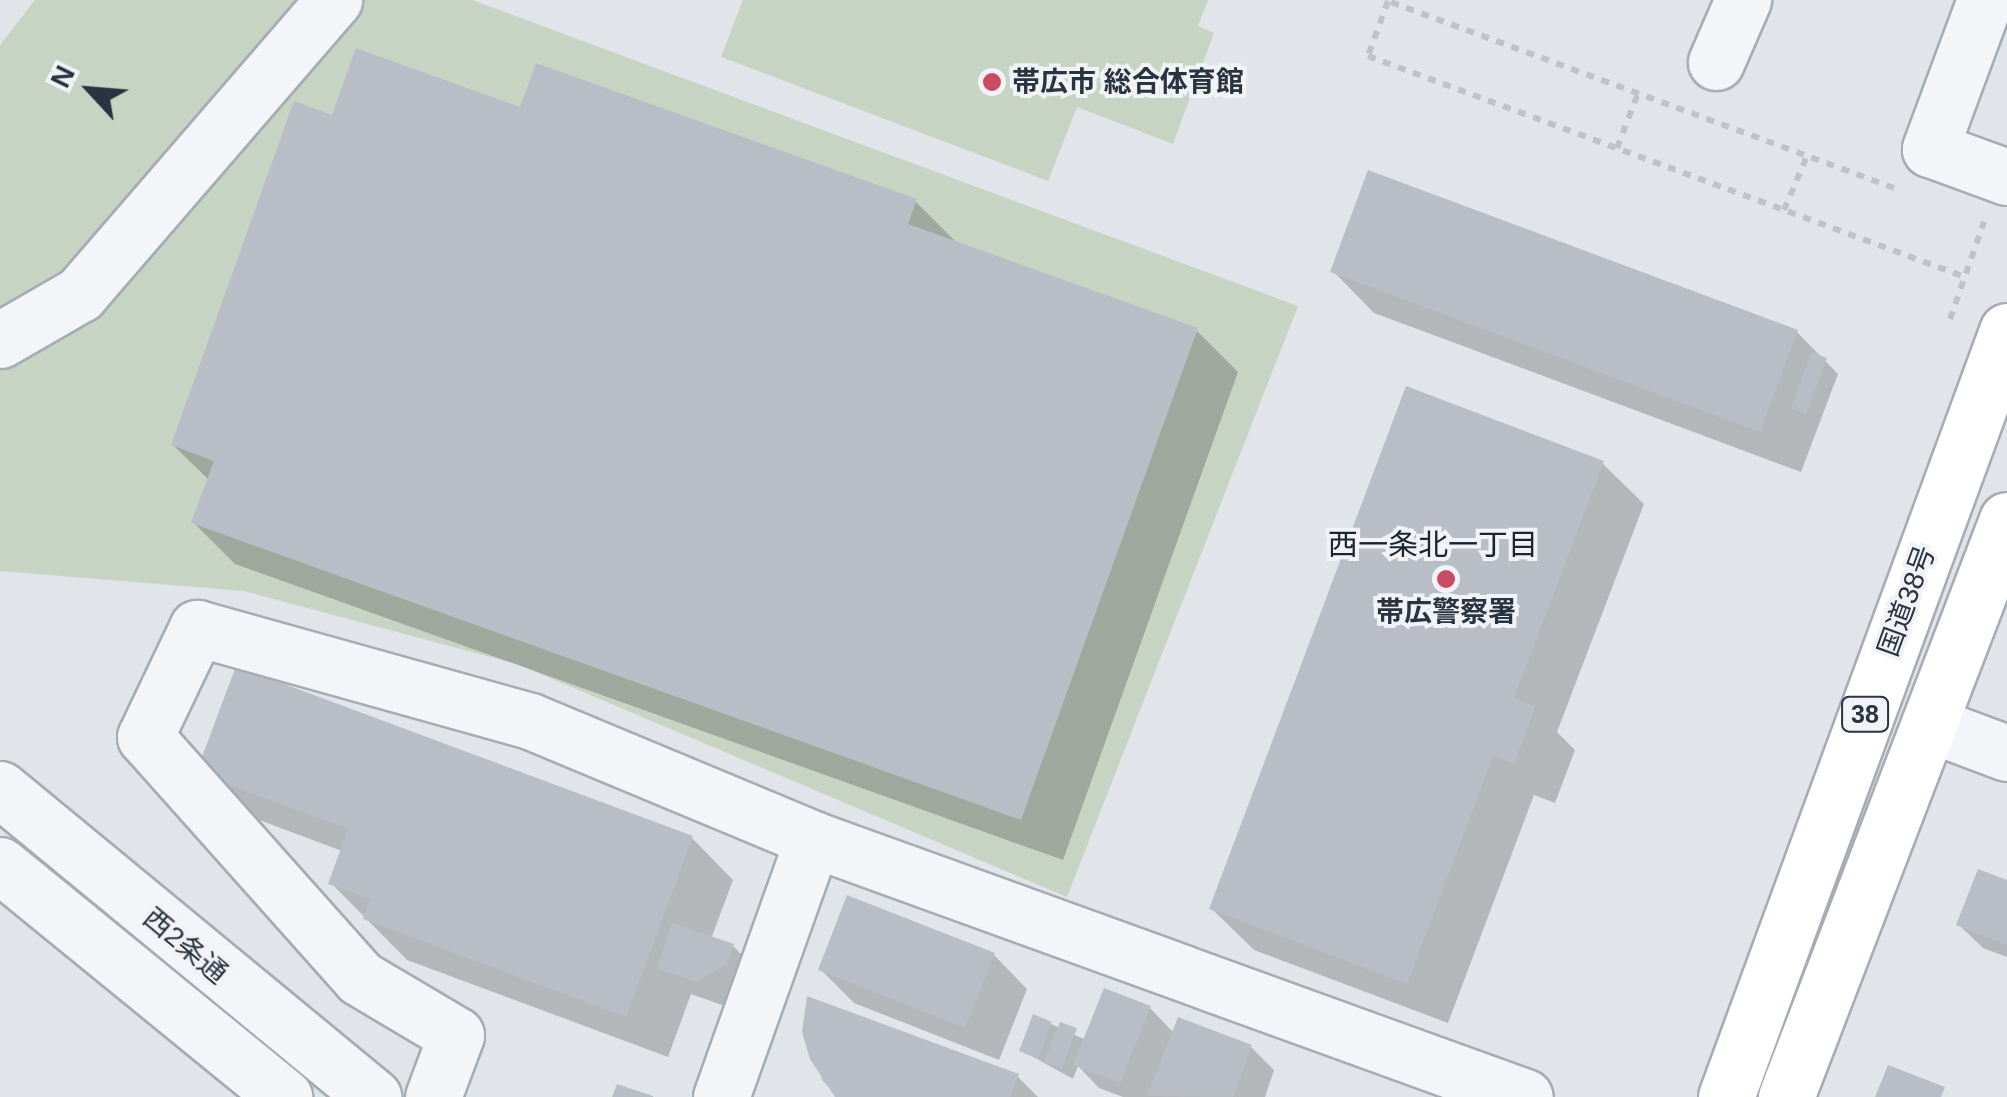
<!DOCTYPE html>
<meta charset="utf-8">
<style>
body{margin:0}
#map{position:relative;width:2007px;height:1097px;overflow:hidden;background:#e1e5e9;font-family:Arial,"Noto Sans JP",sans-serif}
div>[style]{position:absolute}
.green>*{inset:0;background:#c7d3c3}
.shadow>*{inset:0;background:#0003}
.building>*{inset:0;background:#b9bec6}
.path>*{height:6px;margin-top:-3px;transform-origin:0;background:repeating-linear-gradient(90deg,#bfc3c8 0 8px,transparent 0 16px)}
.roads{filter:drop-shadow(2px 0 #a6acb3) drop-shadow(-2px 0 #a6acb3) drop-shadow(0 2px #a6acb3) drop-shadow(0 -2px #a6acb3)}
.minor>*{height:55px;margin:-27.5px;padding:0 27.5px;transform-origin:27.5px;border-radius:27.5px;background:#f4f5f8}
.highway>*{height:55px;margin:-27.5px;padding:0 27.5px;transform-origin:27.5px;border-radius:27.5px;background:#fff}
.dots>*{width:28px;height:28px;translate:-50% -50%;box-sizing:border-box;border:5px solid #f1f3f7;border-radius:50%}
span{translate:-50% -50%;white-space:nowrap;text-align:center;line-height:1.15;-webkit-text-stroke:8px #f1f3f7;paint-order:stroke}
.shield-label span{padding:2px 8px;background:#f1f3f7;border:2px solid;border-radius:8px;-webkit-text-stroke-width:0}
.shield-label{font-size:25px;color:#2a3340;font-weight:700}
.poi-label{font-size:28px;color:#2a3340;font-weight:700}
.left{translate:0 -50%;text-align:left}
.street-label{font-size:28px;color:#2a3340}
.neighbourhood-label{font-size:30px;color:#1c2431}
.north{position:absolute;left:40px;top:40px;width:100px;height:100px;-webkit-text-stroke:8px #f1f3f7;paint-order:stroke;rotate:296deg;font-size:28px;font-weight:700;line-height:40px;text-align:center;color:#2a3340}
.north::after{content:'';display:block;margin:auto;width:35px;height:45px;background:#2a3340;clip-path:polygon(50% 0,100% 100%,50% 72%,0 100%)}
</style>
<div id="map">
<div class="green">
<div style="clip-path:polygon(35px 0,472px 0,1298px 306px,1067px 897px,517px 664px,244px 591px,0 571px,0 45px)"></div>
<div style="clip-path:polygon(743px 0,1208px 0,1198px 26px,1214px 33px,1173px 144px,1077px 107px,1048px 181px,721px 57px)"></div>
</div>
<div class="shadow">
<div style="clip-path:polygon(522px 110px,915px 201px,957px 243px,1196px 330px,1238px 372px,1063px 860px,235px 564px,194px 523px,209px 480px,173px 445px,333px 118px)"></div>
<div style="clip-path:polygon(1333px 271px,1797px 332px,1838px 374px,1801px 472px,1374px 313px)"></div>
<div style="clip-path:polygon(1602px 463px,1644px 504px,1557px 732px,1575px 750px,1555px 803px,1534px 795px,1448px 1023px,1254px 950px,1212px 909px)"></div>
<div style="clip-path:polygon(199px 772px,692px 838px,733px 880px,711px 939px,733px 946px,757px 970px,750px 988px,722px 1005px,691px 994px,668px 1057px,407px 960px,331px 883px,342px 851px,241px 813px)"></div>
<div style="clip-path:polygon(2007px 883px,2007px 957px,1983px 948px,1959px 925px)"></div>
<div style="clip-path:polygon(994px 955px,1027px 989px,999px 1060px,854px 1003px,821px 970px)"></div>
<div style="clip-path:polygon(1150px 1008px,1174px 1033px,1251px 1047px,1274px 1070px,1265px 1097px,1123px 1097px,1099px 1088px,1078px 1066px,1073px 1079px,1021px 1050px,1051px 1024px,1086px 1040px)"></div>
<div style="clip-path:polygon(805px 1031px,1017px 1076px,1038px 1097px,839px 1097px,823px 1081px)"></div>
</div>
<div class="building">
<div style="clip-path:polygon(356px 48px,520px 107px,536px 63px,917px 199px,908px 224px,1198px 328px,1021px 820px,191px 523px,214px 461px,171px 445px,294px 101px,332px 115px)"></div>
<div style="clip-path:polygon(1368px 170px,1798px 330px,1760px 432px,1330px 272px)"></div>
<div style="clip-path:polygon(1812px 352px,1827px 358px,1806px 414px,1791px 408px)"></div>
<div style="clip-path:polygon(1406px 386px,1604px 461px,1514px 698px,1535px 707px,1514px 764px,1493px 756px,1407px 984px,1209px 909px)"></div>
<div style="clip-path:polygon(236px 666px,693px 836px,626px 1017px,363px 919px,370px 899px,328px 884px,348px 829px,196px 773px)"></div>
<div style="clip-path:polygon(1978px 869px,2007px 880px,2007px 945px,1956px 925px)"></div>
<div style="clip-path:polygon(847px 895px,995px 953px,965px 1028px,818px 970px)"></div>
<div style="clip-path:polygon(672px 923px,734px 944px,727px 964px,697px 982px,657px 969px)"></div>
<div style="clip-path:polygon(1104px 988px,1151px 1006px,1120px 1083px,1073px 1065px)"></div>
<div style="clip-path:polygon(807px 996px,1019px 1074px,1010px 1097px,835px 1097px,810px 1059px,802px 1032px)"></div>
<div style="clip-path:polygon(1033px 1014px,1052px 1022px,1038px 1059px,1019px 1051px)"></div>
<div style="clip-path:polygon(1178px 1017px,1252px 1045px,1233px 1097px,1147px 1096px)"></div>
<div style="clip-path:polygon(1060px 1022px,1077px 1028px,1062px 1069px,1044px 1062px)"></div>
<div style="clip-path:polygon(1888px 1065px,1945px 1087px,1941px 1097px,1875px 1097px)"></div>
<div style="clip-path:polygon(617px 1084px,653px 1096px,653px 1097px,612px 1097px)"></div>
</div>
<div class="path">
<div style="left:1617px;top:148px;width:59px;rotate:-69.1deg"></div>
<div style="left:1894px;top:188px;width:539px;rotate:-159.72deg"></div>
<div style="left:1388px;top:1px;width:59px;rotate:110deg"></div>
<div style="left:1368px;top:56px;width:637px;rotate:20.31deg"></div>
<div style="left:1784px;top:210px;width:59px;rotate:-66.9deg"></div>
<div style="left:1950px;top:319px;width:103px;rotate:-70.7deg"></div>
</div>
<div class="roads">
<div class="minor">
<div style="left:1985px;top:0;width:159px;rotate:110.3deg"></div>
<div style="left:1930px;top:149px;width:82px;rotate:20deg"></div>
<div style="left:1716px;top:62px;width:68px;rotate:-66.5deg"></div>
<div style="left:0;top:340px;width:92px;rotate:-29.9deg"></div>
<div style="left:80px;top:294px;width:389px;rotate:-49.2deg"></div>
<div style="left:1929px;top:724px;width:83px;rotate:20.4deg"></div>
<div style="left:0;top:789px;width:484px;rotate:39.5deg"></div>
<div style="left:0;top:865px;width:367px;rotate:39.2deg"></div>
<div style="left:433px;top:1097px;width:66px;rotate:-69.6deg"></div>
<div style="left:456px;top:1035px;width:112px;rotate:-149.3deg"></div>
<div style="left:360px;top:978px;width:323px;rotate:-131.7deg"></div>
<div style="left:145px;top:737px;width:121px;rotate:-64.5deg"></div>
<div style="left:197px;top:628px;width:346px;rotate:15.6deg"></div>
<div style="left:530px;top:721px;width:307px;rotate:22.6deg"></div>
<div style="left:721px;top:1097px;width:274px;rotate:-70.4deg"></div>
<div style="left:813px;top:839px;width:757px;rotate:19.92deg"></div>
</div>
<div class="highway">
<div style="left:1726px;top:1097px;width:816px;rotate:-69.85deg"></div>
<div style="left:1786px;top:1097px;width:618px;rotate:-69.04deg"></div>
</div>
</div>
<div class="dots">
<div style="left:992px;top:82px;background:#c84c64"></div>
<div style="left:1446px;top:579px;background:#c84c64"></div>
</div>
<div class="shield-label">
<span style="left:1865px;top:714px">38</span>
</div>
<div class="poi-label">
<span class="left" style="left:1012px;top:82px">帯広市 総合体育館</span>
<span style="left:1446px;top:612px">帯広警察署</span>
</div>
<div class="street-label">
<span style="left:1907px;top:601px;rotate:-70deg">国道38号</span>
<span style="left:185px;top:946px;rotate:40deg">西2条通</span>
</div>
<div class="neighbourhood-label">
<span style="left:1433px;top:545px">西一条北一丁目</span>
</div>
<div class="north">N</div>
</div>
